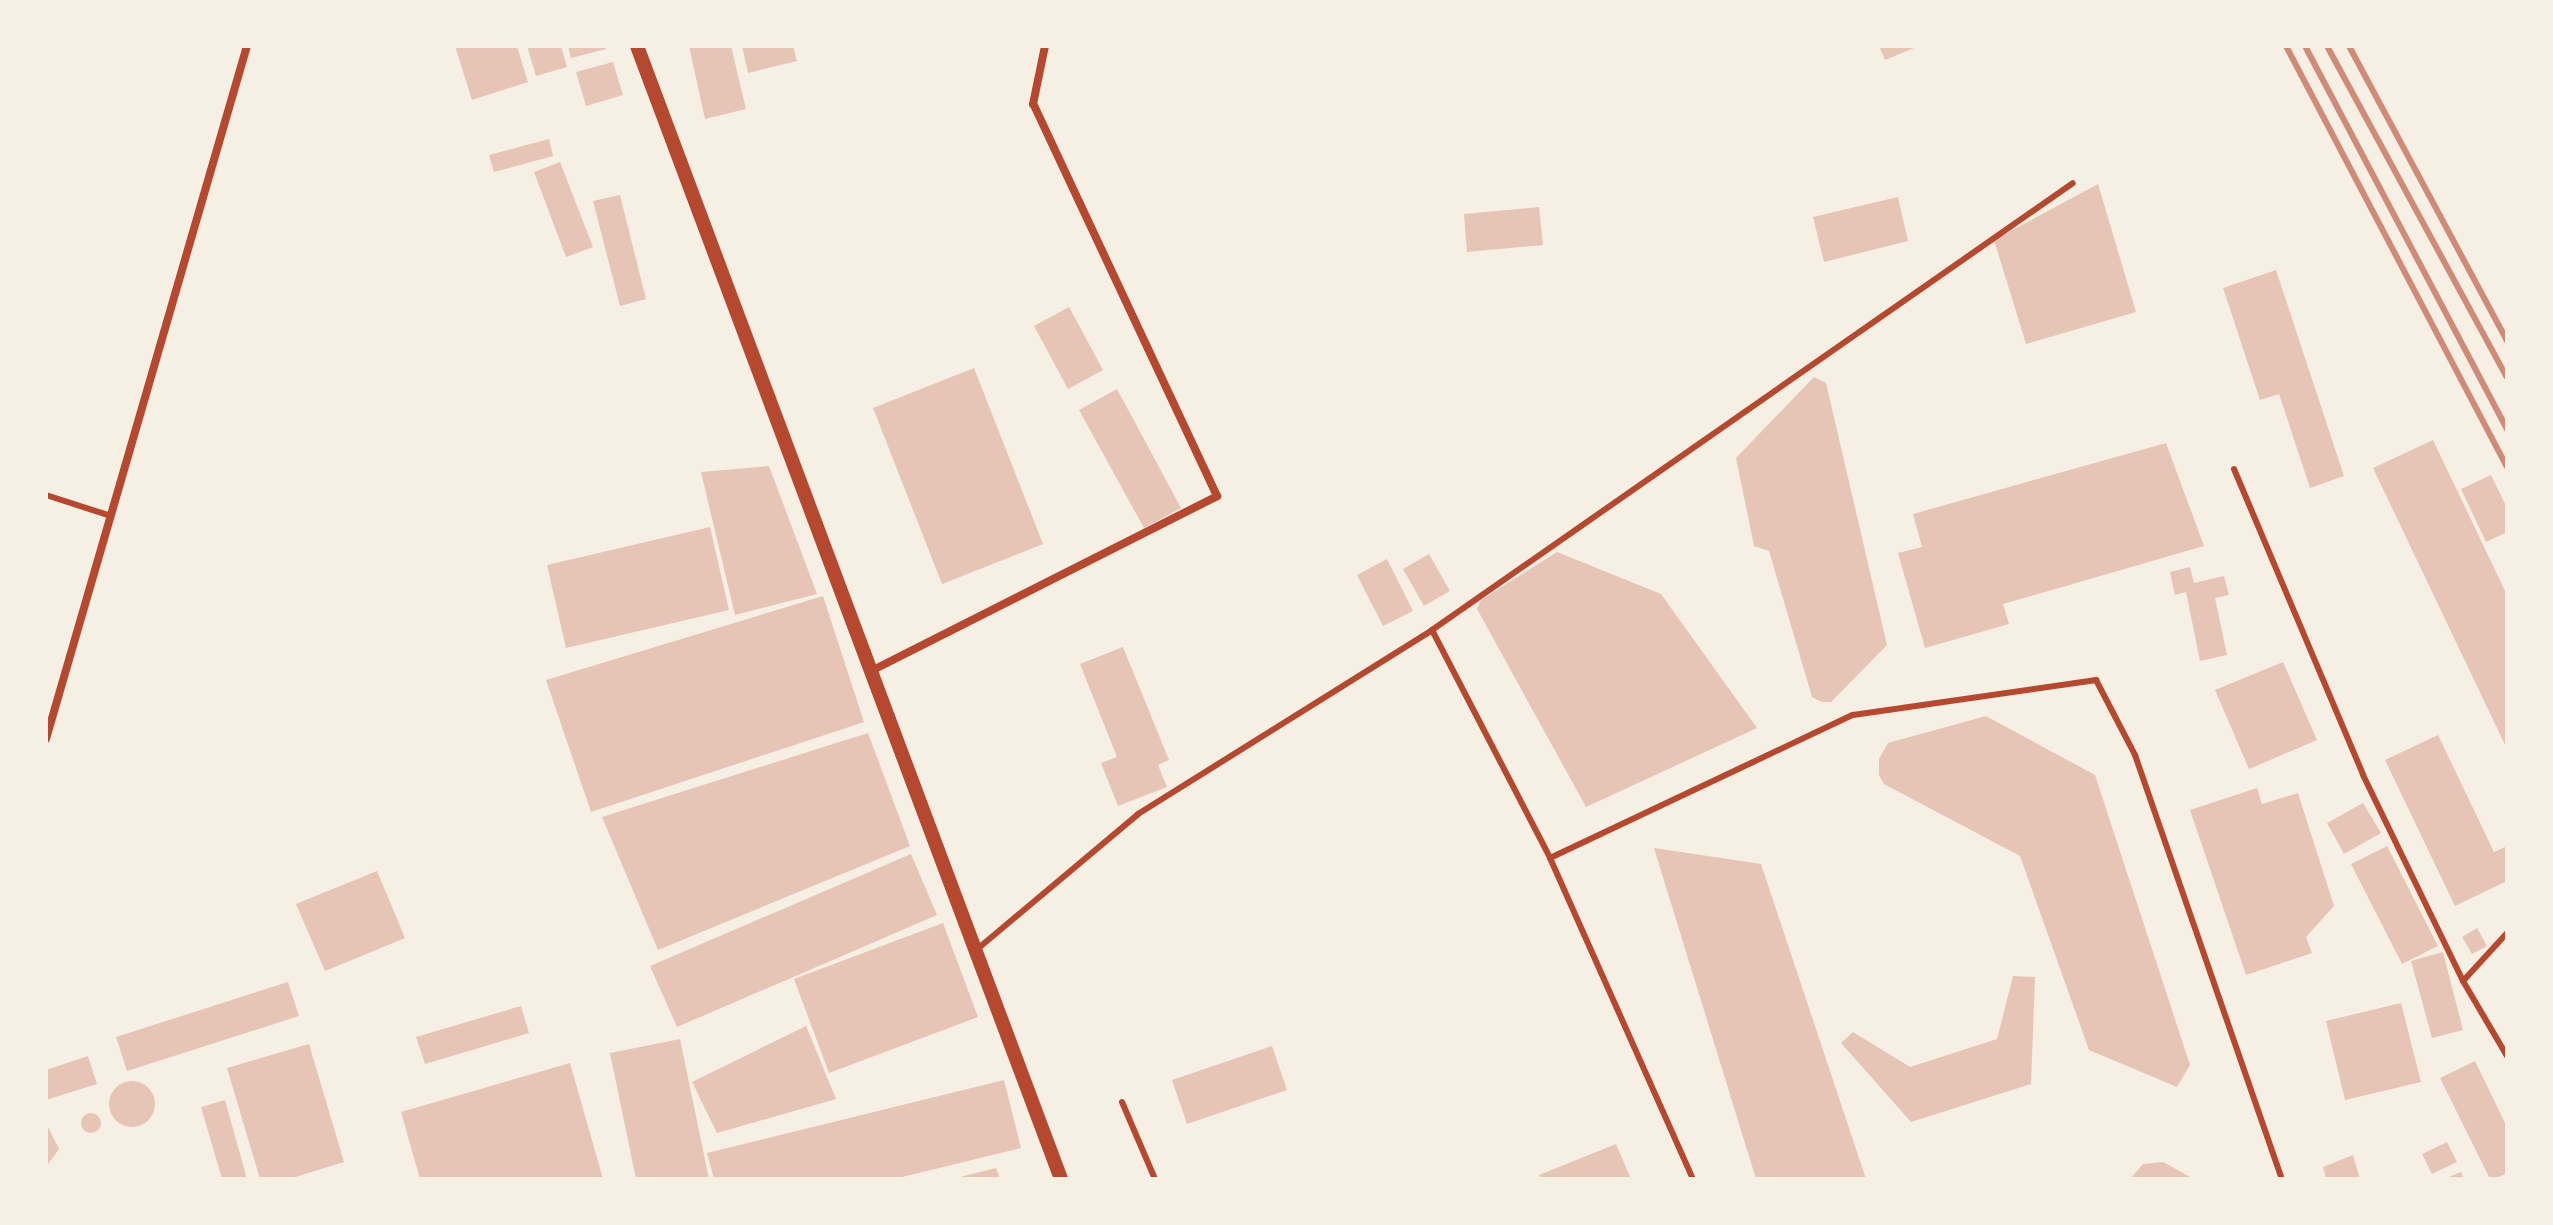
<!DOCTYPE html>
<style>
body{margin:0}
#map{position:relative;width:2553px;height:1225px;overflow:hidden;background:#f6efe4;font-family:"Zilla Slab",serif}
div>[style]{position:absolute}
.building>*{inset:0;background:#e6c5b7}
.round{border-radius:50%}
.service>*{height:6px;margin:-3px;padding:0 3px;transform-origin:3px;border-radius:3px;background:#b5482f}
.minor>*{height:8px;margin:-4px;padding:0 4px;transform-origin:4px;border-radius:4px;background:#b5482f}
.tertiary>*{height:14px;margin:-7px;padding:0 7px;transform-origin:7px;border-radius:7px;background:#b5482f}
.rail>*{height:6px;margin:-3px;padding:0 3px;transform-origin:3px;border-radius:3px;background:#cf8b77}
span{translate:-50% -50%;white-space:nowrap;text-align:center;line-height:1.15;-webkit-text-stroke:6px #f6efe4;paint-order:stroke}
.frame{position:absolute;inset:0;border:48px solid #f6efe4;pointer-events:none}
</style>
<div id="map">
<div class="building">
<div style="clip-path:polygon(455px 46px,517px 46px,528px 82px,472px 100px)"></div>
<div style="clip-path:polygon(527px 46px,561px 46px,567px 67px,536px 76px)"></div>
<div style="clip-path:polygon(568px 46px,605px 46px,606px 49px,571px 58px)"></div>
<div style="clip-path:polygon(689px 46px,731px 46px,746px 109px,705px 119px)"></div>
<div style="clip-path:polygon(742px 46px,793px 46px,797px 61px,748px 73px)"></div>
<div style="clip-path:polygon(1879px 46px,1919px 46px,1885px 60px)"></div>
<div style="clip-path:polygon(613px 62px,623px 95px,586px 106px,576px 72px)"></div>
<div style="clip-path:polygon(549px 139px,553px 156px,494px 172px,489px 155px)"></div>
<div style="clip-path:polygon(560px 162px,593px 247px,566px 257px,534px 172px)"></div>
<div style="clip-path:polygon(2098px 184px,2136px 312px,2026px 344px,1994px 240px)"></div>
<div style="clip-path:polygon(620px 195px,646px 299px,620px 306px,593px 201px)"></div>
<div style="clip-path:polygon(1898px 197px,1908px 241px,1824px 262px,1813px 217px)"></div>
<div style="clip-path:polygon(1539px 207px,1543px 245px,1467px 252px,1464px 214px)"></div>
<div style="clip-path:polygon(2276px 270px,2344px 476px,2310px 488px,2279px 394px,2260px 400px,2223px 288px)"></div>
<div style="clip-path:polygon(1069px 307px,1103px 370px,1068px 389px,1034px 326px)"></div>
<div style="clip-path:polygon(974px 368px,1043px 544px,942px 584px,873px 408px)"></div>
<div style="clip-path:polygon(1814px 377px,1826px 383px,1887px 645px,1831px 702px,1822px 702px,1812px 697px,1769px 551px,1754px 546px,1736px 458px)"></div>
<div style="clip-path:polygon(1117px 389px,1181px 508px,1144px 528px,1079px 410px)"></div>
<div style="clip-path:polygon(2433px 440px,2507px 595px,2507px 749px,2373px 468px)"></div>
<div style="clip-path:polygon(2166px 443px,2204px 546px,2003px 604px,2009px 624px,1925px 648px,1898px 553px,1922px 547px,1913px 514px)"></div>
<div style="clip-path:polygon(769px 466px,817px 594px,735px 615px,701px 472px)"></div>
<div style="clip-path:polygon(2491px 475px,2507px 508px,2507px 532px,2486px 542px,2461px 489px)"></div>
<div style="clip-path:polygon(710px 527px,729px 610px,566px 648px,547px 565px)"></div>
<div style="clip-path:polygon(1557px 552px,1661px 594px,1757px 728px,1586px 807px,1477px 609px,1481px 600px)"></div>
<div style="clip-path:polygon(1429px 554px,1450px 591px,1424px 606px,1403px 569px)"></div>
<div style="clip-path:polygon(1387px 559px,1413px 611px,1383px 626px,1357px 575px)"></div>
<div style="clip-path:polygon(2190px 567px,2194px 583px,2224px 576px,2229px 595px,2215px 598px,2227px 655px,2200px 661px,2186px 592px,2175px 595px,2170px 572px)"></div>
<div style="clip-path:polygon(823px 596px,864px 722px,591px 812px,546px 680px)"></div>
<div style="clip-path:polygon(1123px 647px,1169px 760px,1158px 765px,1167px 787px,1118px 806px,1101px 763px,1117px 757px,1080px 664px)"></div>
<div style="clip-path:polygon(2283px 662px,2317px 740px,2249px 769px,2215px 690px)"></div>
<div style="clip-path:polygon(1986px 716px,2095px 775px,2190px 1065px,2177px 1087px,2089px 1050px,2020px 856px,1884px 784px,1879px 775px,1879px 759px,1888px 743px)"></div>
<div style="clip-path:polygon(868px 733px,910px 846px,658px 950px,602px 817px)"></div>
<div style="clip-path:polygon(2438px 735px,2494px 852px,2507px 846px,2507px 881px,2455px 906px,2385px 760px)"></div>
<div style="clip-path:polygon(2257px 788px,2262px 804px,2298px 793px,2334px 906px,2306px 937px,2312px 953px,2246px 975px,2190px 810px)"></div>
<div style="clip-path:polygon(2363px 803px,2381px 833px,2344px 854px,2327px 823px)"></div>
<div style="clip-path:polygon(2387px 846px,2438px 946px,2402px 964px,2351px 864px)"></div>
<div style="clip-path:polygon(1654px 848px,1761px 864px,1866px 1179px,1756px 1179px)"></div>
<div style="clip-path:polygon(911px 854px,937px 915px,677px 1027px,650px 966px)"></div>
<div style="clip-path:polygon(377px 871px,405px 938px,325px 971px,296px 904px)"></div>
<div style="clip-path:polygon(943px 923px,978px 1017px,829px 1073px,794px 979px)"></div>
<div style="clip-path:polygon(2477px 928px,2487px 946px,2472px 954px,2462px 937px)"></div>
<div style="clip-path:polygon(2443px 952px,2463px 1030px,2432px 1038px,2411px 961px)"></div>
<div style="clip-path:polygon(2013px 976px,2035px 977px,2031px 1084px,1911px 1122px,1841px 1043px,1853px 1032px,1910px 1067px,1997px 1039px)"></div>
<div style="clip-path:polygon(288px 982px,299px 1016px,127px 1071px,116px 1037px)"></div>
<div style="clip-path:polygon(2401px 1003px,2421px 1082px,2345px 1100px,2326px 1021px)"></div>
<div style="clip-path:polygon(521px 1006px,529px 1033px,425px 1064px,416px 1037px)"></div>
<div style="clip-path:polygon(806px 1026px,836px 1099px,717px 1133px,692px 1082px)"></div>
<div style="clip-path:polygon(680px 1039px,709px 1179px,636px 1179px,610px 1053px)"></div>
<div style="clip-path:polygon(309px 1044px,344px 1162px,289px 1179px,260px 1179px,227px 1068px)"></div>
<div style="clip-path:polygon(1272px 1046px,1287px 1090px,1187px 1124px,1172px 1080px)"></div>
<div style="clip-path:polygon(88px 1056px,97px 1084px,46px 1100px,46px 1070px)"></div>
<div style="clip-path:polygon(2475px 1061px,2507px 1127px,2507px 1173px,2495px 1179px,2490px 1179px,2440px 1078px)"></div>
<div style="clip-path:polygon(570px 1063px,603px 1179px,420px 1179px,401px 1112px)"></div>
<div style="clip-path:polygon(1004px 1080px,1021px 1148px,894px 1179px,714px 1179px,707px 1153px)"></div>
<div class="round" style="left:109px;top:1081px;width:46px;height:46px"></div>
<div style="clip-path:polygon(225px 1100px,247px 1179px,222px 1179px,201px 1107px)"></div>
<div class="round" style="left:81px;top:1113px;width:20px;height:20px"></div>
<div style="clip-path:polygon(46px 1123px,59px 1149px,46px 1167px)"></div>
<div style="clip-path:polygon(2447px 1142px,2457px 1162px,2432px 1174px,2422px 1154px)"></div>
<div style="clip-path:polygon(1616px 1144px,1631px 1179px,1541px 1179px,1539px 1175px)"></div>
<div style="clip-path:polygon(2353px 1155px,2360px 1179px,2326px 1179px,2323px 1167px)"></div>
<div style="clip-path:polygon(2163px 1162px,2194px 1179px,2130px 1179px,2143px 1164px)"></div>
<div style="clip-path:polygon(996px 1168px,1000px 1179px,956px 1179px,956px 1178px)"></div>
<div style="clip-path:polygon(2461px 1172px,2464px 1179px,2444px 1179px)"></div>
</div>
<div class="service">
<div style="left:2234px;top:469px;width:332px;rotate:67.1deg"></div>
<div style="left:2363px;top:775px;width:229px;rotate:64.1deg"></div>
<div style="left:46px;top:495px;width:68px;rotate:17.9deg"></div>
<div style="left:1432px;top:630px;width:257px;rotate:62.6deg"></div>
<div style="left:1550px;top:858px;width:351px;rotate:66deg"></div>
<div style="left:1550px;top:858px;width:335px;rotate:-25.3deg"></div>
<div style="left:1853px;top:715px;width:246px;rotate:-8.2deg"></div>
<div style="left:2096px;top:680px;width:85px;rotate:62.5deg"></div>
<div style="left:2135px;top:755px;width:449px;rotate:70.9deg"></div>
<div style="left:2507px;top:933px;width:65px;rotate:132.5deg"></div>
<div style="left:2463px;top:981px;width:87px;rotate:59.6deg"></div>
<div style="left:975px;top:951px;width:213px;rotate:-40deg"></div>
<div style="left:1138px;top:814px;width:347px;rotate:-32deg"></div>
<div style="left:1432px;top:630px;width:781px;rotate:-34.89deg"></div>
<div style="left:1122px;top:1102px;width:84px;rotate:66.8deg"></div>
</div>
<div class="minor">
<div style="left:871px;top:671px;width:388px;rotate:-26.8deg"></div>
<div style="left:1217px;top:496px;width:433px;rotate:-115.1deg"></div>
<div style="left:1033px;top:104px;width:59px;rotate:-78.3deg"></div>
<div style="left:46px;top:739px;width:722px;rotate:-73.83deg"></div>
</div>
<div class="tertiary">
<div style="left:637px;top:46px;width:1210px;rotate:69.48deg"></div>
</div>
<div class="rail">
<div style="left:2286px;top:46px;width:475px;rotate:62.3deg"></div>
<div style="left:2305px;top:46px;width:433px;rotate:62.2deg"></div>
<div style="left:2327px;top:46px;width:377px;rotate:61.5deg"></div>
<div style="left:2349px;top:46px;width:335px;rotate:61.8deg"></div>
</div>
<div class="frame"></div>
</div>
